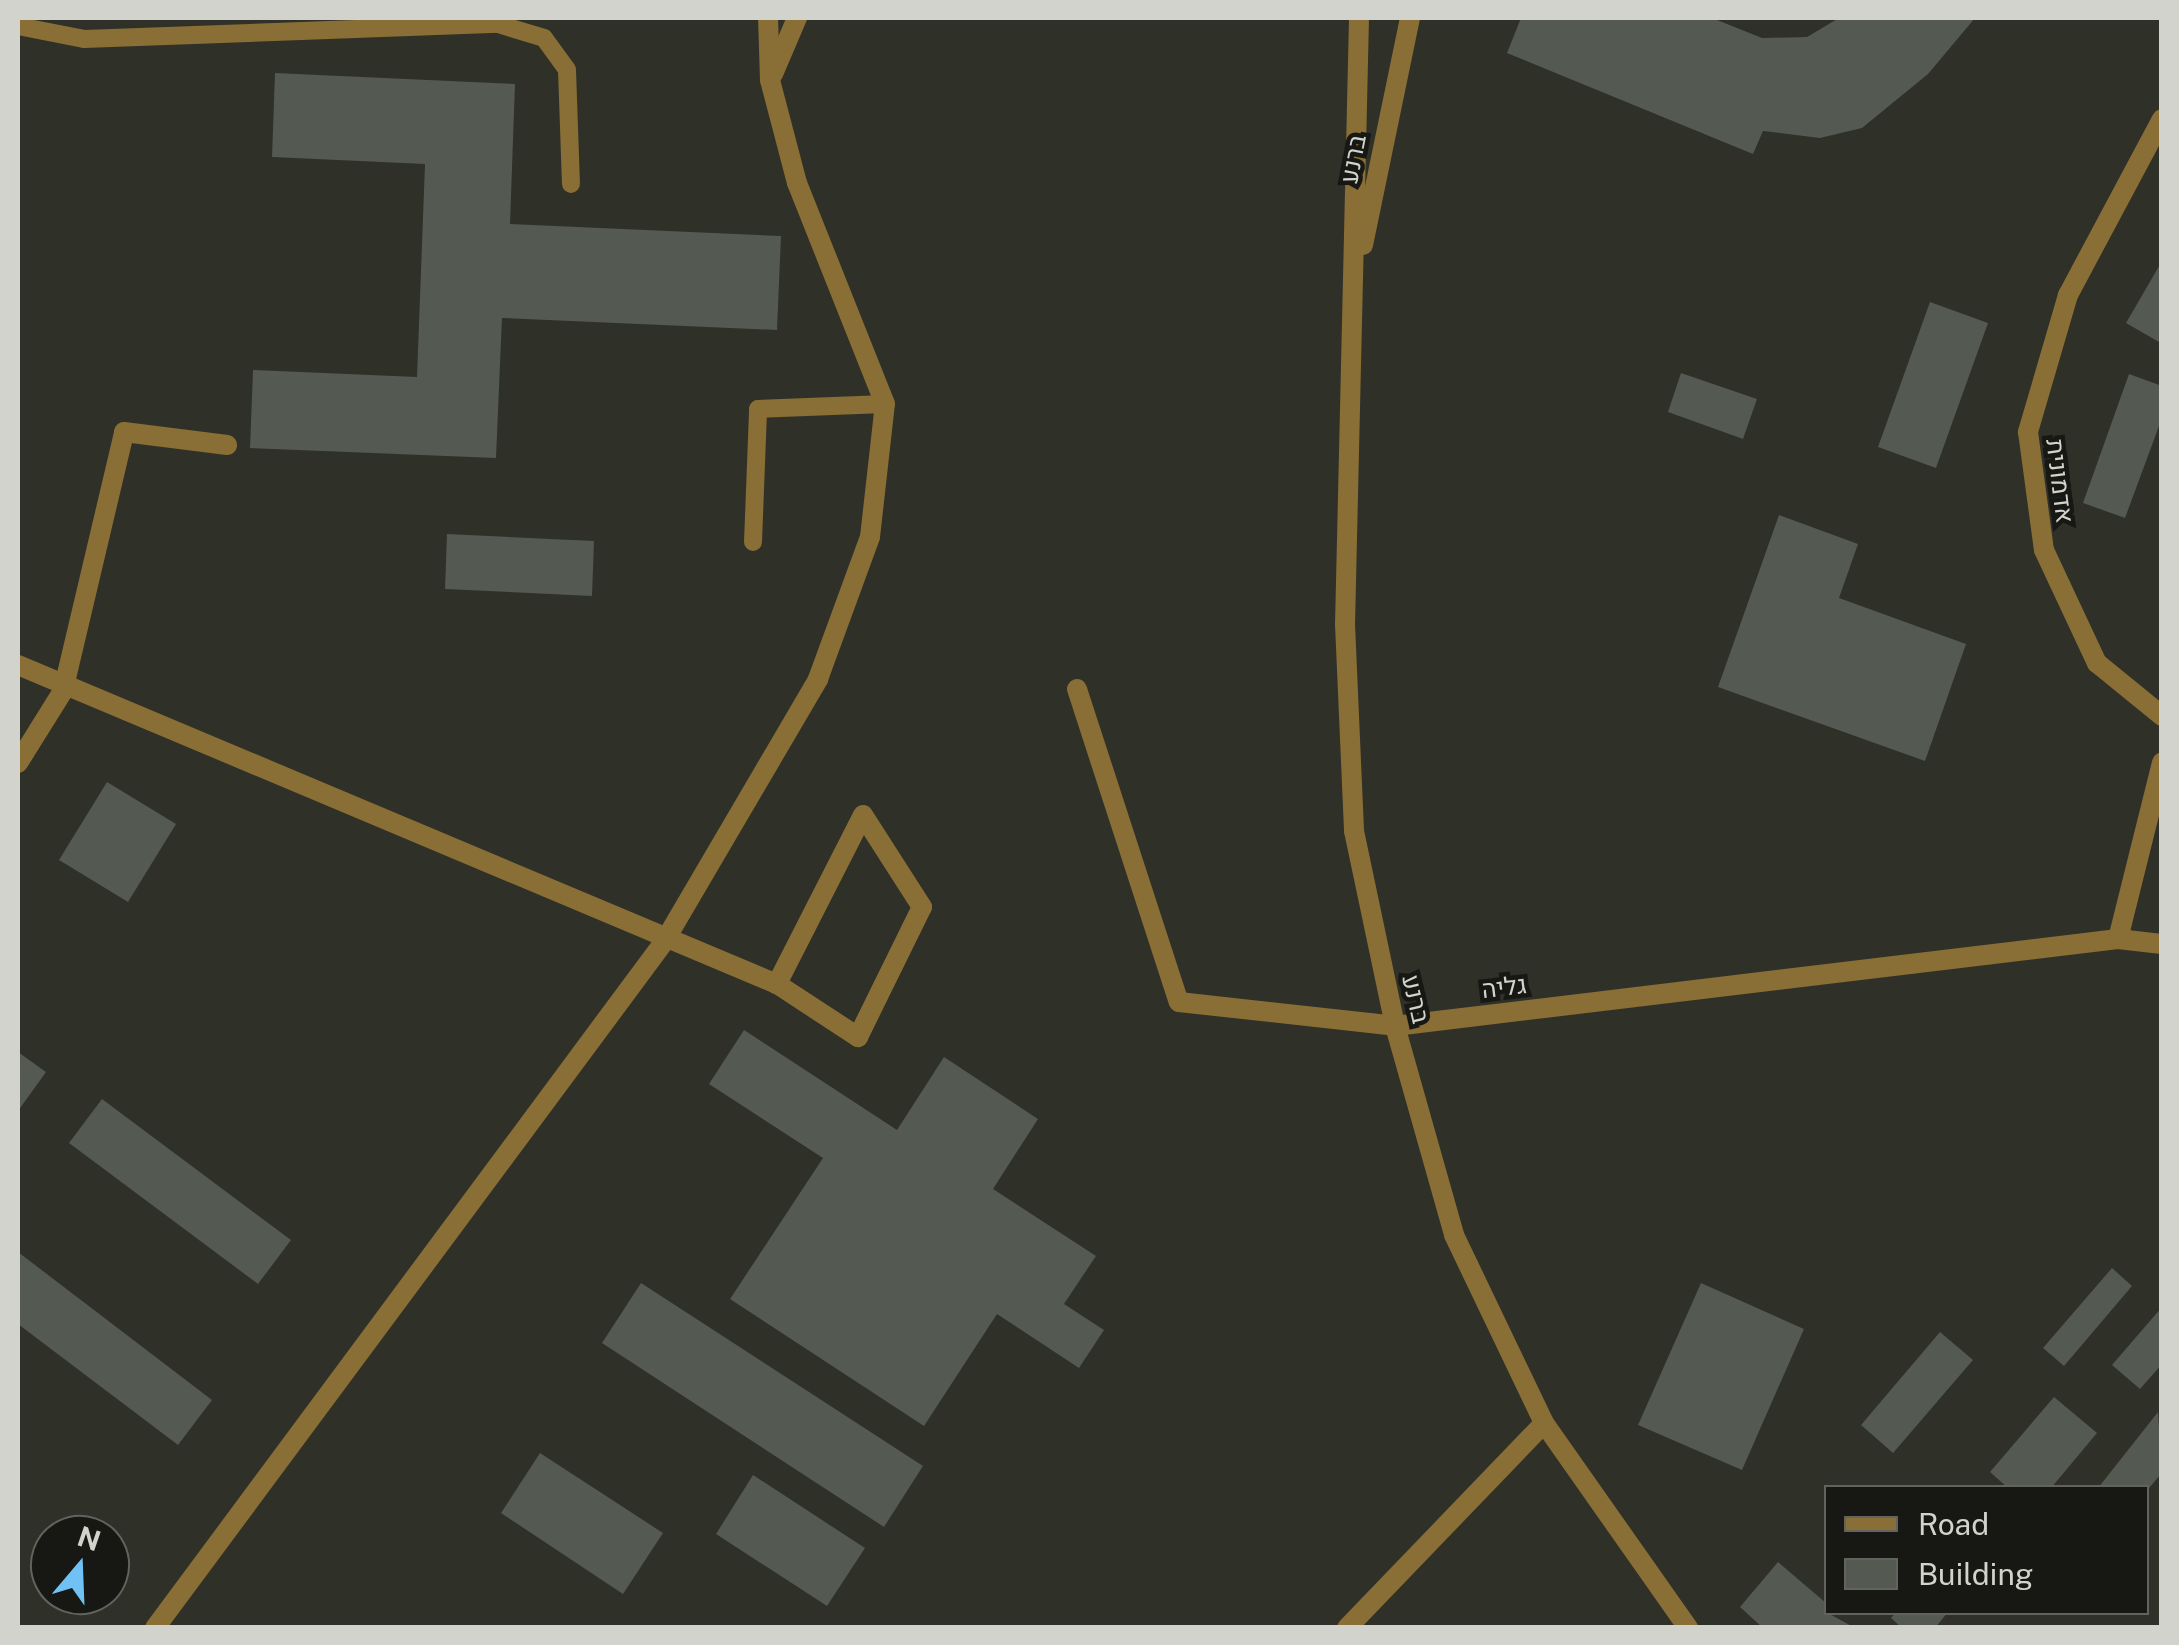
<!DOCTYPE html>
<meta charset="utf-8">
<style>
body{margin:0}
#map{position:relative;width:2179px;height:1645px;overflow:hidden;background:#2f3028;font-family:"Public Sans",Heebo,sans-serif}
div>[style]{position:absolute}
.building>*{inset:0;background:#545951}
.lane>*{height:18px;margin:-9px;padding:0 9px;transform-origin:9px;border-radius:9px;background:#896e35}
.street>*{height:20px;margin:-10px;padding:0 10px;transform-origin:10px;border-radius:10px;background:#896e35}
span{translate:-50% -50%;white-space:nowrap;text-align:center;line-height:1.15;-webkit-text-stroke:9px #171814;paint-order:stroke}
.street-label{font-size:25px;color:#d2d3cd}
.frame{position:absolute;inset:0;border:20px solid #d2d3cd;pointer-events:none}
.legend{position:absolute;left:1824px;top:1485px;width:325px;height:130px;box-sizing:border-box;background:#171814;border:2px solid #62635e;margin:0;padding:12px 18px;list-style:none;font-size:30px;color:#d2d3cd}
.legend li{display:flex;align-items:center;gap:20px;height:50px}
.legend b{width:50px;border:2px solid #62635e}
.north{position:absolute;left:30px;top:1515px;width:100px;height:100px;box-sizing:border-box;background:#171814;border:2px solid #62635e;border-radius:50%;rotate:19deg;font-size:28px;font-weight:700;line-height:40px;text-align:center;color:#d2d3cd}
.north::after{content:'';display:block;margin:auto;width:35px;height:45px;background:#70c1f4;clip-path:polygon(50% 0,100% 100%,50% 72%,0 100%)}
</style>
<div id="map">
<div class="building">
<div style="clip-path:polygon(1521px 18px,1712px 18px,1762px 38px,1807px 37px,1839px 18px,1975px 18px,1928px 74px,1862px 128px,1820px 138px,1763px 131px,1753px 154px,1507px 53px)"></div>
<div style="clip-path:polygon(275px 73px,515px 84px,510px 224px,781px 236px,777px 330px,502px 318px,496px 458px,250px 448px,253px 370px,417px 377px,425px 164px,272px 157px)"></div>
<div style="clip-path:polygon(2162px 261px,2162px 338px,2159px 342px,2126px 323px)"></div>
<div style="clip-path:polygon(1930px 302px,1988px 323px,1936px 468px,1878px 447px)"></div>
<div style="clip-path:polygon(1681px 373px,1757px 399px,1743px 439px,1668px 412px)"></div>
<div style="clip-path:polygon(2129px 374px,2162px 386px,2162px 418px,2125px 518px,2083px 503px)"></div>
<div style="clip-path:polygon(1779px 515px,1858px 544px,1839px 598px,1966px 644px,1925px 761px,1718px 687px)"></div>
<div style="clip-path:polygon(447px 534px,594px 541px,592px 596px,445px 589px)"></div>
<div style="clip-path:polygon(107px 782px,176px 824px,128px 902px,59px 860px)"></div>
<div style="clip-path:polygon(744px 1030px,897px 1130px,944px 1057px,1038px 1119px,993px 1189px,1096px 1256px,1064px 1304px,1104px 1330px,1079px 1368px,997px 1314px,924px 1426px,730px 1299px,823px 1158px,709px 1084px)"></div>
<div style="clip-path:polygon(18px 1052px,46px 1072px,18px 1111px)"></div>
<div style="clip-path:polygon(102px 1099px,291px 1240px,258px 1284px,69px 1143px)"></div>
<div style="clip-path:polygon(18px 1252px,212px 1400px,178px 1445px,18px 1324px)"></div>
<div style="clip-path:polygon(2112px 1268px,2132px 1286px,2064px 1366px,2043px 1348px)"></div>
<div style="clip-path:polygon(641px 1283px,923px 1466px,884px 1527px,602px 1343px)"></div>
<div style="clip-path:polygon(1701px 1283px,1804px 1329px,1742px 1470px,1638px 1425px)"></div>
<div style="clip-path:polygon(2162px 1307px,2162px 1364px,2140px 1389px,2112px 1365px)"></div>
<div style="clip-path:polygon(1940px 1332px,1973px 1360px,1893px 1453px,1861px 1425px)"></div>
<div style="clip-path:polygon(2054px 1397px,2097px 1433px,2051px 1488px,2008px 1488px,1990px 1472px)"></div>
<div style="clip-path:polygon(2158px 1412px,2162px 1473px,2149px 1488px,2098px 1488px)"></div>
<div style="clip-path:polygon(540px 1453px,663px 1533px,623px 1594px,501px 1513px)"></div>
<div style="clip-path:polygon(753px 1475px,865px 1548px,827px 1606px,716px 1534px)"></div>
<div style="clip-path:polygon(1778px 1562px,1826px 1603px,1826px 1612px,1855px 1628px,1763px 1628px,1740px 1607px)"></div>
<div style="clip-path:polygon(1896px 1612px,1948px 1612px,1935px 1628px,1902px 1628px,1891px 1618px)"></div>
</div>
<div class="lane">
<div style="left:18px;top:26px;width:67px;rotate:11.1deg"></div>
<div style="left:84px;top:39px;width:414px;rotate:-2.1deg"></div>
<div style="left:498px;top:24px;width:48px;rotate:16.9deg"></div>
<div style="left:544px;top:38px;width:39px;rotate:54deg"></div>
<div style="left:567px;top:70px;width:114px;rotate:88deg"></div>
<div style="left:753px;top:542px;width:133px;rotate:-87.8deg"></div>
<div style="left:758px;top:409px;width:127px;rotate:-2.3deg"></div>
</div>
<div class="street">
<div style="left:1359px;top:18px;width:606px;rotate:91.32deg"></div>
<div style="left:1345px;top:624px;width:207px;rotate:87.5deg"></div>
<div style="left:1354px;top:831px;width:199px;rotate:78.1deg"></div>
<div style="left:1395px;top:1026px;width:217px;rotate:74.2deg"></div>
<div style="left:1454px;top:1235px;width:208px;rotate:64.4deg"></div>
<div style="left:1544px;top:1423px;width:251px;rotate:54.9deg"></div>
<div style="left:773px;top:74px;width:61px;rotate:-66.8deg"></div>
<div style="left:2162px;top:119px;width:200px;rotate:118.1deg"></div>
<div style="left:2068px;top:295px;width:143px;rotate:106.3deg"></div>
<div style="left:2028px;top:432px;width:119px;rotate:82.3deg"></div>
<div style="left:2044px;top:550px;width:125px;rotate:64.9deg"></div>
<div style="left:2097px;top:663px;width:84px;rotate:39.2deg"></div>
<div style="left:1363px;top:245px;width:232px;rotate:-78.3deg"></div>
<div style="left:18px;top:665px;width:823px;rotate:22.8deg"></div>
<div style="left:777px;top:984px;width:97px;rotate:33.2deg"></div>
<div style="left:858px;top:1037px;width:145px;rotate:-63.8deg"></div>
<div style="left:922px;top:907px;width:109px;rotate:-122.7deg"></div>
<div style="left:863px;top:815px;width:190px;rotate:117deg"></div>
<div style="left:1077px;top:689px;width:329px;rotate:72deg"></div>
<div style="left:1179px;top:1002px;width:217px;rotate:6.3deg"></div>
<div style="left:1395px;top:1026px;width:728px;rotate:-6.86deg"></div>
<div style="left:2118px;top:939px;width:44px;rotate:6.5deg"></div>
<div style="left:18px;top:763px;width:85px;rotate:-58deg"></div>
<div style="left:63px;top:691px;width:266px;rotate:-76.7deg"></div>
<div style="left:124px;top:432px;width:104px;rotate:7.2deg"></div>
<div style="left:2118px;top:939px;width:182px;rotate:-76deg"></div>
<div style="left:155px;top:1628px;width:854px;rotate:-53.43deg"></div>
<div style="left:664px;top:942px;width:305px;rotate:-59.6deg"></div>
<div style="left:818px;top:679px;width:151px;rotate:-69.9deg"></div>
<div style="left:870px;top:537px;width:134px;rotate:-83.6deg"></div>
<div style="left:885px;top:404px;width:238px;rotate:-111.7deg"></div>
<div style="left:797px;top:183px;width:106px;rotate:-104.7deg"></div>
<div style="left:770px;top:80px;width:62px;rotate:-91.8deg"></div>
<div style="left:1347px;top:1628px;width:284px;rotate:-46.1deg"></div>
</div>
<div class="street-label">
<span style="left:1353px;top:159px;rotate:-79deg">ברנע</span>
<span style="left:2060px;top:481px;rotate:83deg">אדמונית</span>
<span style="left:1504px;top:987px;rotate:-7deg">גליה</span>
<span style="left:1416px;top:999px;rotate:77deg">ברנע</span>
</div>
<div class="frame"></div>
<ul class="legend">
<li><b style="height:12px;background:#896e35"></b>Road</li>
<li><b style="height:28px;background:#545951"></b>Building</li>
</ul>
<div class="north">N</div>
</div>
